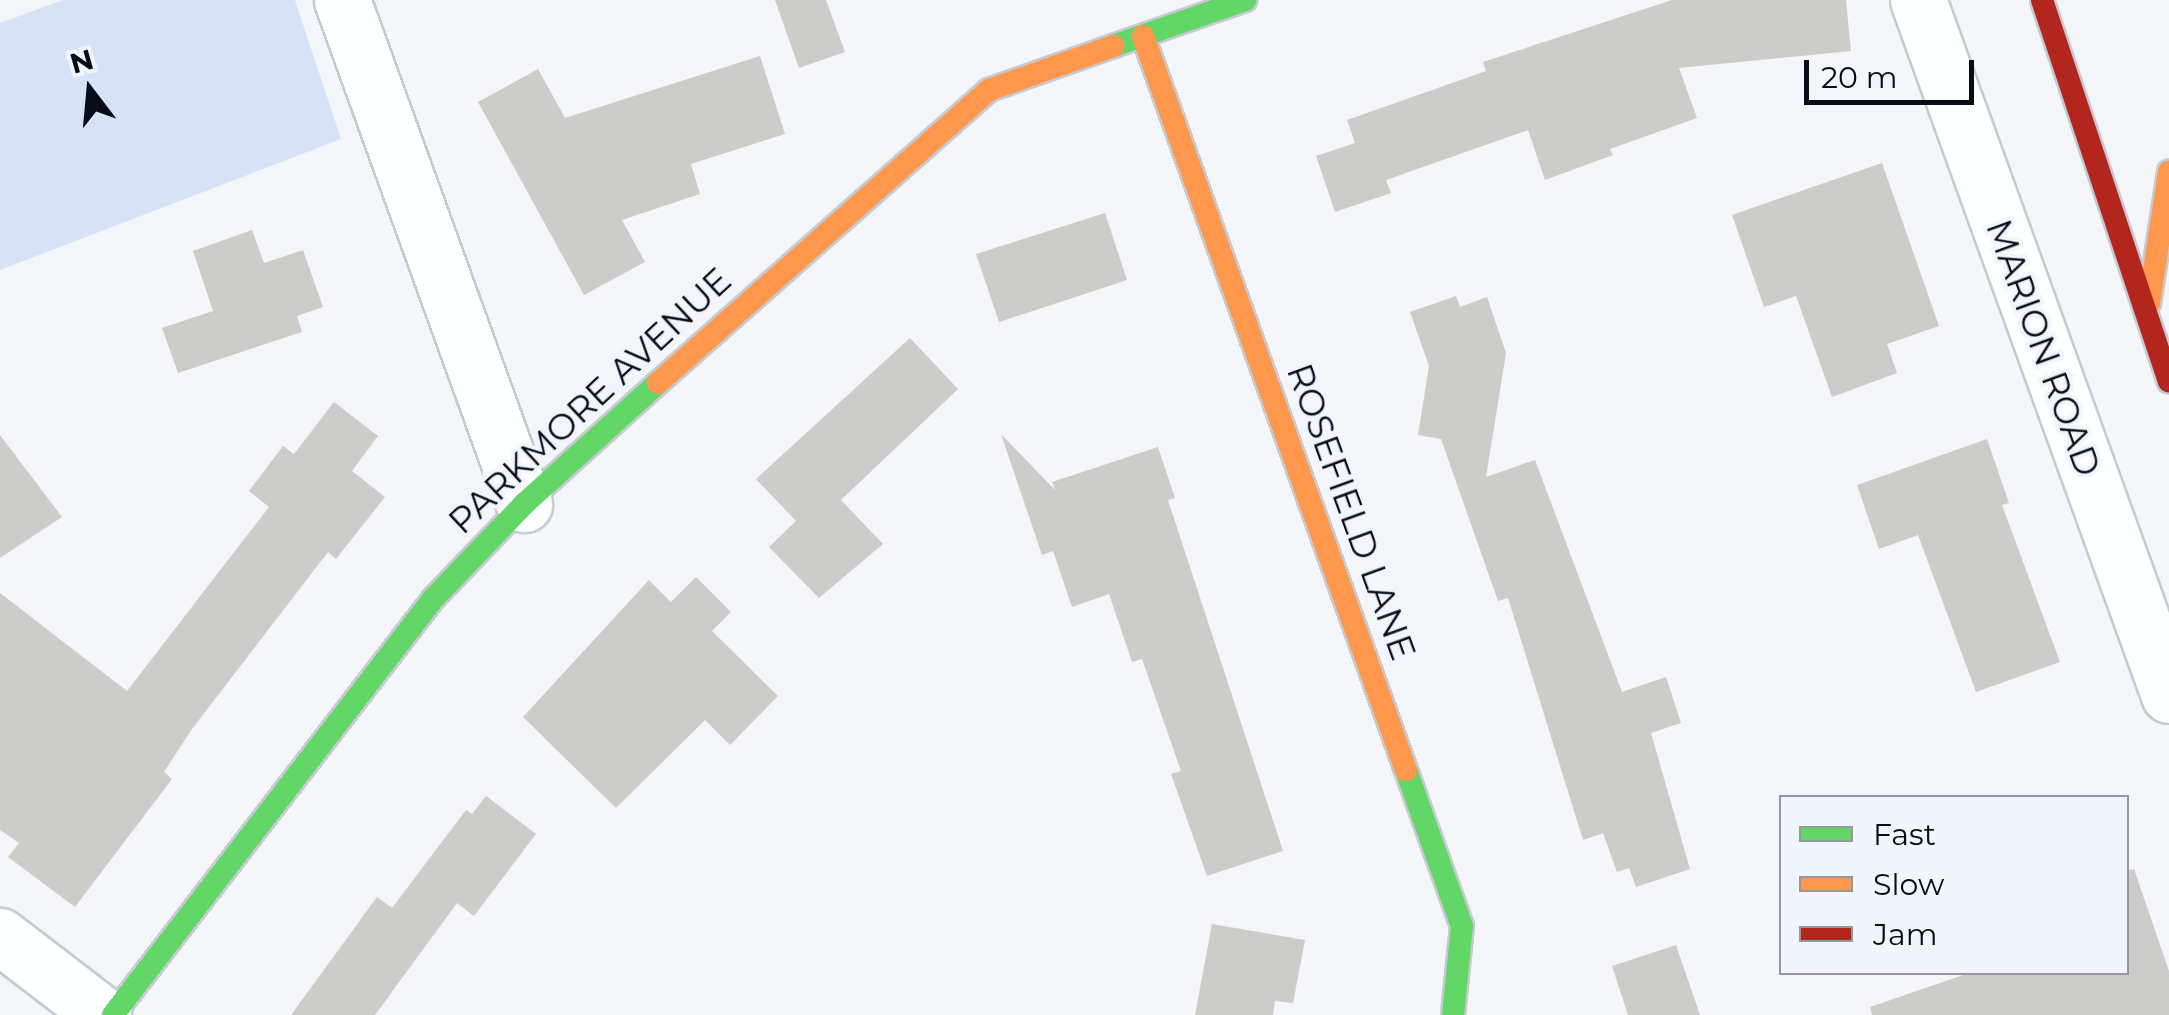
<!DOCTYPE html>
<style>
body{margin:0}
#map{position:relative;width:2169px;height:1015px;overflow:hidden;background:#f4f6f9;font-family:Montserrat,sans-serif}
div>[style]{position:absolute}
.green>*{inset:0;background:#d6e2f6}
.building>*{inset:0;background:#cccdc8}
.roads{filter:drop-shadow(2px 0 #c6cad1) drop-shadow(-2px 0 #c6cad1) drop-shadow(0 2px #c6cad1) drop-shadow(0 -2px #c6cad1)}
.street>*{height:55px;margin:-27.5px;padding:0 27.5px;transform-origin:27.5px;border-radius:27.5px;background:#fdfefe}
.fast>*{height:22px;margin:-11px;padding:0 11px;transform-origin:11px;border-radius:11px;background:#63d668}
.slow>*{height:22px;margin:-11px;padding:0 11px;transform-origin:11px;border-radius:11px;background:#ff974d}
.jam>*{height:22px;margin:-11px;padding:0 11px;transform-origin:11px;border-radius:11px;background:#b3261e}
span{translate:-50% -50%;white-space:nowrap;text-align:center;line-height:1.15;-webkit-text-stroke:8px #f1f5fc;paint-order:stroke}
.street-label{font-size:35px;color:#070d18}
.legend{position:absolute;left:1779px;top:795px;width:350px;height:180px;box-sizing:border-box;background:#f1f5fc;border:2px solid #9398a1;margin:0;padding:12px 18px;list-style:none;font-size:30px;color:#070d18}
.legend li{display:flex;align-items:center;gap:20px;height:50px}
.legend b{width:50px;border:2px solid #9398a1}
.north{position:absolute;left:40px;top:40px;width:100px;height:100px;-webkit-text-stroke:8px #f1f5fc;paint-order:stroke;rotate:344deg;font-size:28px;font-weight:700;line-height:40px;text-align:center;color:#070d18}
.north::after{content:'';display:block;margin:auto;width:35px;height:45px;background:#070d18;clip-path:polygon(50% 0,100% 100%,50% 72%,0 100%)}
.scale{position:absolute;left:1804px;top:60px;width:170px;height:45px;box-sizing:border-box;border:5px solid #070d18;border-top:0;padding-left:12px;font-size:30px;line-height:35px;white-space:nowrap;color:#070d18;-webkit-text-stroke:8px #f1f5fc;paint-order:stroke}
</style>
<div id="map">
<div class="green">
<div style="clip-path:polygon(63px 0,295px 0,341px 139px,0 270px,0 23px)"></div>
</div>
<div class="building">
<div style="clip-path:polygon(775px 0,826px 0,845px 52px,799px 68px)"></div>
<div style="clip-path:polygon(1672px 0,1846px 0,1851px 51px,1679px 68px,1697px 118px,1610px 149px,1613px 155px,1545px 180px,1528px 130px,1386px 180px,1391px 193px,1335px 212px,1316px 156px,1355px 143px,1347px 120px,1486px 71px,1483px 62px)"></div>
<div style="clip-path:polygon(760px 56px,785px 134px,691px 164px,700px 194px,622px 220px,645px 262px,584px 295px,478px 102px,538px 69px,565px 118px)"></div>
<div style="clip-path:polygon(1882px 163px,1939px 326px,1887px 344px,1897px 373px,1832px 397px,1796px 296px,1764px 307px,1732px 215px)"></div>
<div style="clip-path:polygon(1105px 213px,1127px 280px,999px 322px,976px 254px)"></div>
<div style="clip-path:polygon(252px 230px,264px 263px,303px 250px,323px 307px,297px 316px,302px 332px,178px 373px,162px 328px,213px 311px,193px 251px)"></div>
<div style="clip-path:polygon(1456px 296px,1460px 307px,1487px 297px,1506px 353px,1486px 477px,1535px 460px,1622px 692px,1666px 677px,1681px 723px,1651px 733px,1690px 869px,1636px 887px,1629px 868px,1617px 872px,1603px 833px,1583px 840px,1508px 598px,1498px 601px,1441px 439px,1418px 435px,1429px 366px,1410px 312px)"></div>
<div style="clip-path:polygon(910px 338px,958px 389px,841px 500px,883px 544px,819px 598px,769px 547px,796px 521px,756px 479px)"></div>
<div style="clip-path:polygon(334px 402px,378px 436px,352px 471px,385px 497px,336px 559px,328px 552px,192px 729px,164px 772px,172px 779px,75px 907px,8px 857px,19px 843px,0 830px,0 593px,127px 691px,269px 507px,249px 491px,283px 446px,294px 454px)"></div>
<div style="clip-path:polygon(1001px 434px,1055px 490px,1052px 482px,1158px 447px,1175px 498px,1168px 500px,1283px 851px,1207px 876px,1171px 774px,1181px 771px,1142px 659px,1132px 662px,1109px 594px,1072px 607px,1053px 551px,1042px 555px)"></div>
<div style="clip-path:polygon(0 435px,62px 517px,0 558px)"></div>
<div style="clip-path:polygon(1987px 439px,2009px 503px,2002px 505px,2060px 662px,1976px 692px,1918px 535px,1879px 549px,1857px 485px)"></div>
<div style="clip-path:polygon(696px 577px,731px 612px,712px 631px,778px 696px,730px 745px,705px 720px,616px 808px,523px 717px,649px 580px,671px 602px)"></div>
<div style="clip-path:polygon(486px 796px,536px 834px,474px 916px,457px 903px,375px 1015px,291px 1015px,377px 897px,392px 908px,466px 810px,472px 814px)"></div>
<div style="clip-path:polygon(2134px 869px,2169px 971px,2169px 1015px,1872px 1015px,1870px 1007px,1972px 972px,2126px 972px,2126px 871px)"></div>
<div style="clip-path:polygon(1212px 924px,1305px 940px,1293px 1003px,1275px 1001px,1273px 1015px,1195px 1015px)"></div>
<div style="clip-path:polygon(1676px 945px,1700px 1015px,1628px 1015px,1612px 966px)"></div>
</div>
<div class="roads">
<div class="street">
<div style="left:342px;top:0;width:536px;rotate:70.14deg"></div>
<div style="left:1918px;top:0;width:739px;rotate:70.14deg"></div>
<div style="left:0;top:936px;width:130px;rotate:37.5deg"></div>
</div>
<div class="fast">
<div style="left:1113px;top:46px;width:140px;rotate:-19.2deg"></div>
<div style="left:1406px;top:770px;width:166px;rotate:70.3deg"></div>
<div style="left:1462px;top:926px;width:89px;rotate:95.8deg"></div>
<div style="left:113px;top:1015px;width:525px;rotate:-52.43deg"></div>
<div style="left:433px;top:599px;width:132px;rotate:-46.2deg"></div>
<div style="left:524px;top:504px;width:181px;rotate:-42.1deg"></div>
</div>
<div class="slow">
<div style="left:1143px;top:36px;width:780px;rotate:70.29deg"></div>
<div style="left:2149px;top:303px;width:133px;rotate:-81.3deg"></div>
<div style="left:658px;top:383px;width:442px;rotate:-41.5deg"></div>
<div style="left:989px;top:90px;width:132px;rotate:-19.5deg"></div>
</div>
<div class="jam">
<div style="left:2042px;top:0;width:402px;rotate:71.6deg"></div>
</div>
</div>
<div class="street-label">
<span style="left:2043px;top:348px;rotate:70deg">MARION ROAD</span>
<span style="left:590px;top:401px;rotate:-43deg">PARKMORE AVENUE</span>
<span style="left:1351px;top:512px;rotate:70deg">ROSEFIELD LANE</span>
</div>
<ul class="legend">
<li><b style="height:12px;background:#63d668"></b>Fast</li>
<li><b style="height:12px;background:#ff974d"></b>Slow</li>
<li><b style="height:12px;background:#b3261e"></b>Jam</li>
</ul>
<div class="north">N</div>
<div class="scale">20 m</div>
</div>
